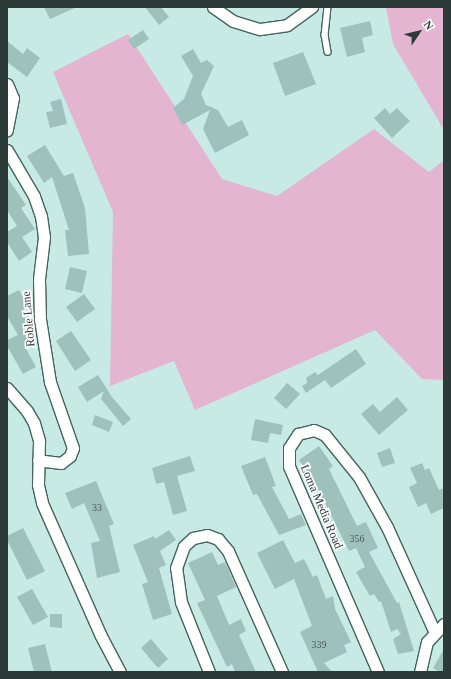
<!DOCTYPE html>
<style>
body{margin:0}
#map{position:relative;width:451px;height:679px;overflow:hidden;background:#c7eae5;font-family:Georgia,serif}
div>[style]{position:absolute}
.green>*{inset:0;background:#e3b5d0}
.building>*{inset:0;background:#9fc1bc}
.roads{filter:drop-shadow(1px 0 #43635e) drop-shadow(-1px 0 #43635e) drop-shadow(0 1px #43635e) drop-shadow(0 -1px #43635e)}
.lane>*{height:5.5px;margin:-2.75px;padding:0 2.75px;transform-origin:2.75px;border-radius:2.75px;background:#fff}
.street>*{height:11px;margin:-5.5px;padding:0 5.5px;transform-origin:5.5px;border-radius:5.5px;background:#fff}
span{translate:-50% -50%;white-space:nowrap;text-align:center;line-height:1.15;-webkit-text-stroke:3.5px #fff;paint-order:stroke}
.number-label{font-size:10px;color:#495c59}
.number-label span{-webkit-text-stroke-width:0}
.street-label{font-size:12px;color:#2c3a38}
.frame{position:absolute;inset:0;border:8px solid #2c3a38;pointer-events:none}
.north{position:absolute;left:399px;top:12px;width:40px;height:40px;-webkit-text-stroke:3px #fff;paint-order:stroke;rotate:55deg;font-size:11px;font-weight:700;line-height:16px;text-align:center;color:#2c3a38}
.north::after{content:'';display:block;margin:auto;width:14px;height:18px;background:#2c3a38;clip-path:polygon(50% 0,100% 100%,50% 72%,0 100%)}
</style>
<div id="map">
<div class="green">
<div style="clip-path:polygon(386px 7px,444px 7px,444px 130px,393px 44px)"></div>
<div style="clip-path:polygon(128px 34px,222px 179px,277px 196px,374px 129px,429px 172px,444px 160px,444px 380px,422px 379px,375px 330px,195px 410px,174px 361px,110px 386px,113px 212px,53px 72px)"></div>
</div>
<div class="building">
<div style="clip-path:polygon(44px 7px,77px 7px,50px 19px)"></div>
<div style="clip-path:polygon(145px 7px,161px 7px,169px 17px,159px 25px)"></div>
<div style="clip-path:polygon(370px 21px,373px 35px,362px 38px,365px 52px,347px 57px,340px 28px)"></div>
<div style="clip-path:polygon(143px 30px,149px 39px,134px 49px,128px 40px)"></div>
<div style="clip-path:polygon(7px 41px,23px 54px,27px 48px,40px 58px,27px 77px,7px 62px)"></div>
<div style="clip-path:polygon(193px 49px,201px 63px,207px 60px,214px 66px,201px 94px,206px 105px,218px 110px,228px 127px,242px 120px,249px 135px,215px 153px,203px 129px,210px 110px,182px 125px,173px 108px,184px 99px,193px 76px,181px 56px)"></div>
<div style="clip-path:polygon(303px 52px,316px 84px,285px 96px,273px 63px)"></div>
<div style="clip-path:polygon(61px 99px,67px 124px,50px 128px,46px 112px,53px 111px,50px 102px)"></div>
<div style="clip-path:polygon(385px 108px,390px 114px,397px 108px,410px 121px,392px 138px,374px 118px)"></div>
<div style="clip-path:polygon(45px 145px,64px 176px,73px 173px,85px 208px,89px 254px,68px 256px,65px 230px,69px 230px,52px 177px,44px 183px,27px 156px)"></div>
<div style="clip-path:polygon(7px 177px,26px 205px,21px 208px,35px 229px,22px 237px,32px 252px,19px 261px,7px 242px,7px 232px,17px 226px,7px 210px)"></div>
<div style="clip-path:polygon(70px 267px,87px 271px,82px 293px,65px 289px)"></div>
<div style="clip-path:polygon(19px 290px,28px 307px,21px 311px,27px 321px,23px 324px,32px 341px,24px 345px,36px 367px,23px 374px,7px 346px,7px 340px,18px 335px,7px 316px,7px 296px)"></div>
<div style="clip-path:polygon(84px 294px,95px 309px,77px 322px,66px 307px)"></div>
<div style="clip-path:polygon(71px 331px,91px 360px,75px 371px,56px 341px)"></div>
<div style="clip-path:polygon(356px 349px,366px 364px,331px 388px,325px 380px,306px 393px,302px 386px,307px 383px,306px 378px,315px 372px,318px 375px)"></div>
<div style="clip-path:polygon(98px 375px,112px 397px,131px 419px,123px 426px,101px 399px,104px 391px,87px 402px,78px 387px)"></div>
<div style="clip-path:polygon(287px 383px,300px 394px,286px 409px,274px 398px)"></div>
<div style="clip-path:polygon(397px 397px,408px 410px,379px 435px,361px 414px,373px 404px,380px 412px)"></div>
<div style="clip-path:polygon(95px 415px,113px 422px,109px 432px,92px 425px)"></div>
<div style="clip-path:polygon(255px 419px,283px 425px,281px 435px,270px 433px,268px 443px,251px 440px)"></div>
<div style="clip-path:polygon(319px 446px,333px 466px,329px 469px,357px 526px,366px 522px,378px 548px,369px 552px,397px 603px,399px 602px,414px 651px,398px 654px,393px 639px,401px 634px,397px 629px,391px 632px,381px 601px,379px 602px,374px 594px,370px 596px,356px 572px,365px 567px,356px 548px,349px 551px,315px 483px,299px 460px)"></div>
<div style="clip-path:polygon(390px 448px,395px 463px,382px 467px,377px 453px)"></div>
<div style="clip-path:polygon(190px 456px,195px 471px,177px 476px,187px 511px,173px 515px,164px 482px,156px 484px,152px 468px)"></div>
<div style="clip-path:polygon(265px 457px,276px 486px,272px 487px,289px 519px,301px 514px,306px 525px,279px 535px,257px 494px,253px 495px,241px 466px)"></div>
<div style="clip-path:polygon(422px 463px,425px 470px,429px 468px,439px 490px,444px 488px,444px 508px,431px 514px,426px 503px,418px 507px,409px 487px,417px 483px,410px 468px)"></div>
<div style="clip-path:polygon(96px 481px,114px 524px,109px 526px,120px 572px,97px 578px,91px 543px,100px 541px,84px 503px,72px 509px,65px 493px)"></div>
<div style="clip-path:polygon(23px 528px,45px 571px,27px 580px,7px 540px,7px 536px)"></div>
<div style="clip-path:polygon(169px 530px,176px 540px,160px 551px,166px 565px,159px 568px,172px 614px,153px 620px,142px 584px,148px 582px,133px 545px,154px 536px,155px 539px)"></div>
<div style="clip-path:polygon(283px 540px,295px 563px,304px 559px,313px 577px,317px 575px,326px 599px,333px 596px,335px 609px,351px 642px,344px 645px,347px 652px,324px 663px,332px 672px,318px 672px,300px 632px,312px 626px,294px 579px,275px 589px,257px 553px)"></div>
<div style="clip-path:polygon(212px 552px,218px 565px,225px 562px,236px 587px,217px 596px,229px 625px,241px 619px,246px 631px,239px 635px,256px 672px,235px 672px,232px 664px,227px 667px,197px 603px,205px 600px,188px 563px)"></div>
<div style="clip-path:polygon(32px 589px,48px 617px,33px 625px,17px 597px)"></div>
<div style="clip-path:polygon(50px 614px,62px 614px,62px 628px,50px 627px)"></div>
<div style="clip-path:polygon(151px 639px,168px 659px,158px 668px,141px 648px)"></div>
<div style="clip-path:polygon(45px 644px,52px 672px,34px 672px,28px 648px)"></div>
<div style="clip-path:polygon(444px 649px,444px 672px,439px 672px,433px 668px)"></div>
</div>
<div class="roads">
<div class="lane">
<div style="left:328px;top:7px;width:28px;rotate:96deg"></div>
<div style="left:325px;top:35px;width:17px;rotate:80deg"></div>
</div>
<div class="street">
<div style="left:213px;top:7px;width:24px;rotate:35deg"></div>
<div style="left:233px;top:21px;width:28px;rotate:17deg"></div>
<div style="left:260px;top:29px;width:27px;rotate:-8deg"></div>
<div style="left:287px;top:25px;width:31px;rotate:-36deg"></div>
<div style="left:7px;top:84px;width:15px;rotate:67deg"></div>
<div style="left:13px;top:98px;width:33px;rotate:101deg"></div>
<div style="left:7px;top:150px;width:53px;rotate:59.6deg"></div>
<div style="left:34px;top:196px;width:21px;rotate:71deg"></div>
<div style="left:41px;top:216px;width:21px;rotate:82deg"></div>
<div style="left:44px;top:237px;width:42px;rotate:96.8deg"></div>
<div style="left:39px;top:279px;width:40px;rotate:88.6deg"></div>
<div style="left:40px;top:319px;width:64px;rotate:81deg"></div>
<div style="left:50px;top:382px;width:70px;rotate:70.8deg"></div>
<div style="left:73px;top:448px;width:9px;rotate:111deg"></div>
<div style="left:70px;top:456px;width:11px;rotate:142deg"></div>
<div style="left:61px;top:463px;width:23px;rotate:-173deg"></div>
<div style="left:7px;top:388px;width:30px;rotate:49deg"></div>
<div style="left:27px;top:411px;width:14px;rotate:60deg"></div>
<div style="left:34px;top:423px;width:19px;rotate:74deg"></div>
<div style="left:39px;top:441px;width:44px;rotate:91.3deg"></div>
<div style="left:38px;top:485px;width:18px;rotate:77deg"></div>
<div style="left:42px;top:503px;width:145px;rotate:66.1deg"></div>
<div style="left:101px;top:636px;width:41px;rotate:62.2deg"></div>
<div style="left:209px;top:672px;width:75px;rotate:-111.8deg"></div>
<div style="left:181px;top:602px;width:34px;rotate:-98deg"></div>
<div style="left:176px;top:568px;width:23px;rotate:-70deg"></div>
<div style="left:184px;top:546px;width:12px;rotate:-42deg"></div>
<div style="left:193px;top:538px;width:14px;rotate:-12deg"></div>
<div style="left:207px;top:535px;width:12px;rotate:20deg"></div>
<div style="left:218px;top:539px;width:16px;rotate:50deg"></div>
<div style="left:228px;top:551px;width:133px;rotate:65.9deg"></div>
<div style="left:378px;top:672px;width:224px;rotate:-113.4deg"></div>
<div style="left:289px;top:466px;width:18px;rotate:-90deg"></div>
<div style="left:289px;top:448px;width:17px;rotate:-57deg"></div>
<div style="left:298px;top:434px;width:16px;rotate:-14deg"></div>
<div style="left:314px;top:430px;width:12px;rotate:24deg"></div>
<div style="left:325px;top:435px;width:54px;rotate:51deg"></div>
<div style="left:359px;top:477px;width:57px;rotate:60.8deg"></div>
<div style="left:387px;top:527px;width:116px;rotate:65.6deg"></div>
<div style="left:420px;top:672px;width:31px;rotate:-77deg"></div>
<div style="left:427px;top:642px;width:25px;rotate:-47deg"></div>
</div>
</div>
<div class="number-label">
<span style="left:97px;top:508px">33</span>
<span style="left:357px;top:539px">356</span>
<span style="left:319px;top:645px">339</span>
</div>
<div class="street-label">
<span style="left:29px;top:319px;rotate:-95deg">Roble Lane</span>
<span style="left:321px;top:507px;rotate:67deg">Loma Media Road</span>
</div>
<div class="frame"></div>
<div class="north">N</div>
</div>
